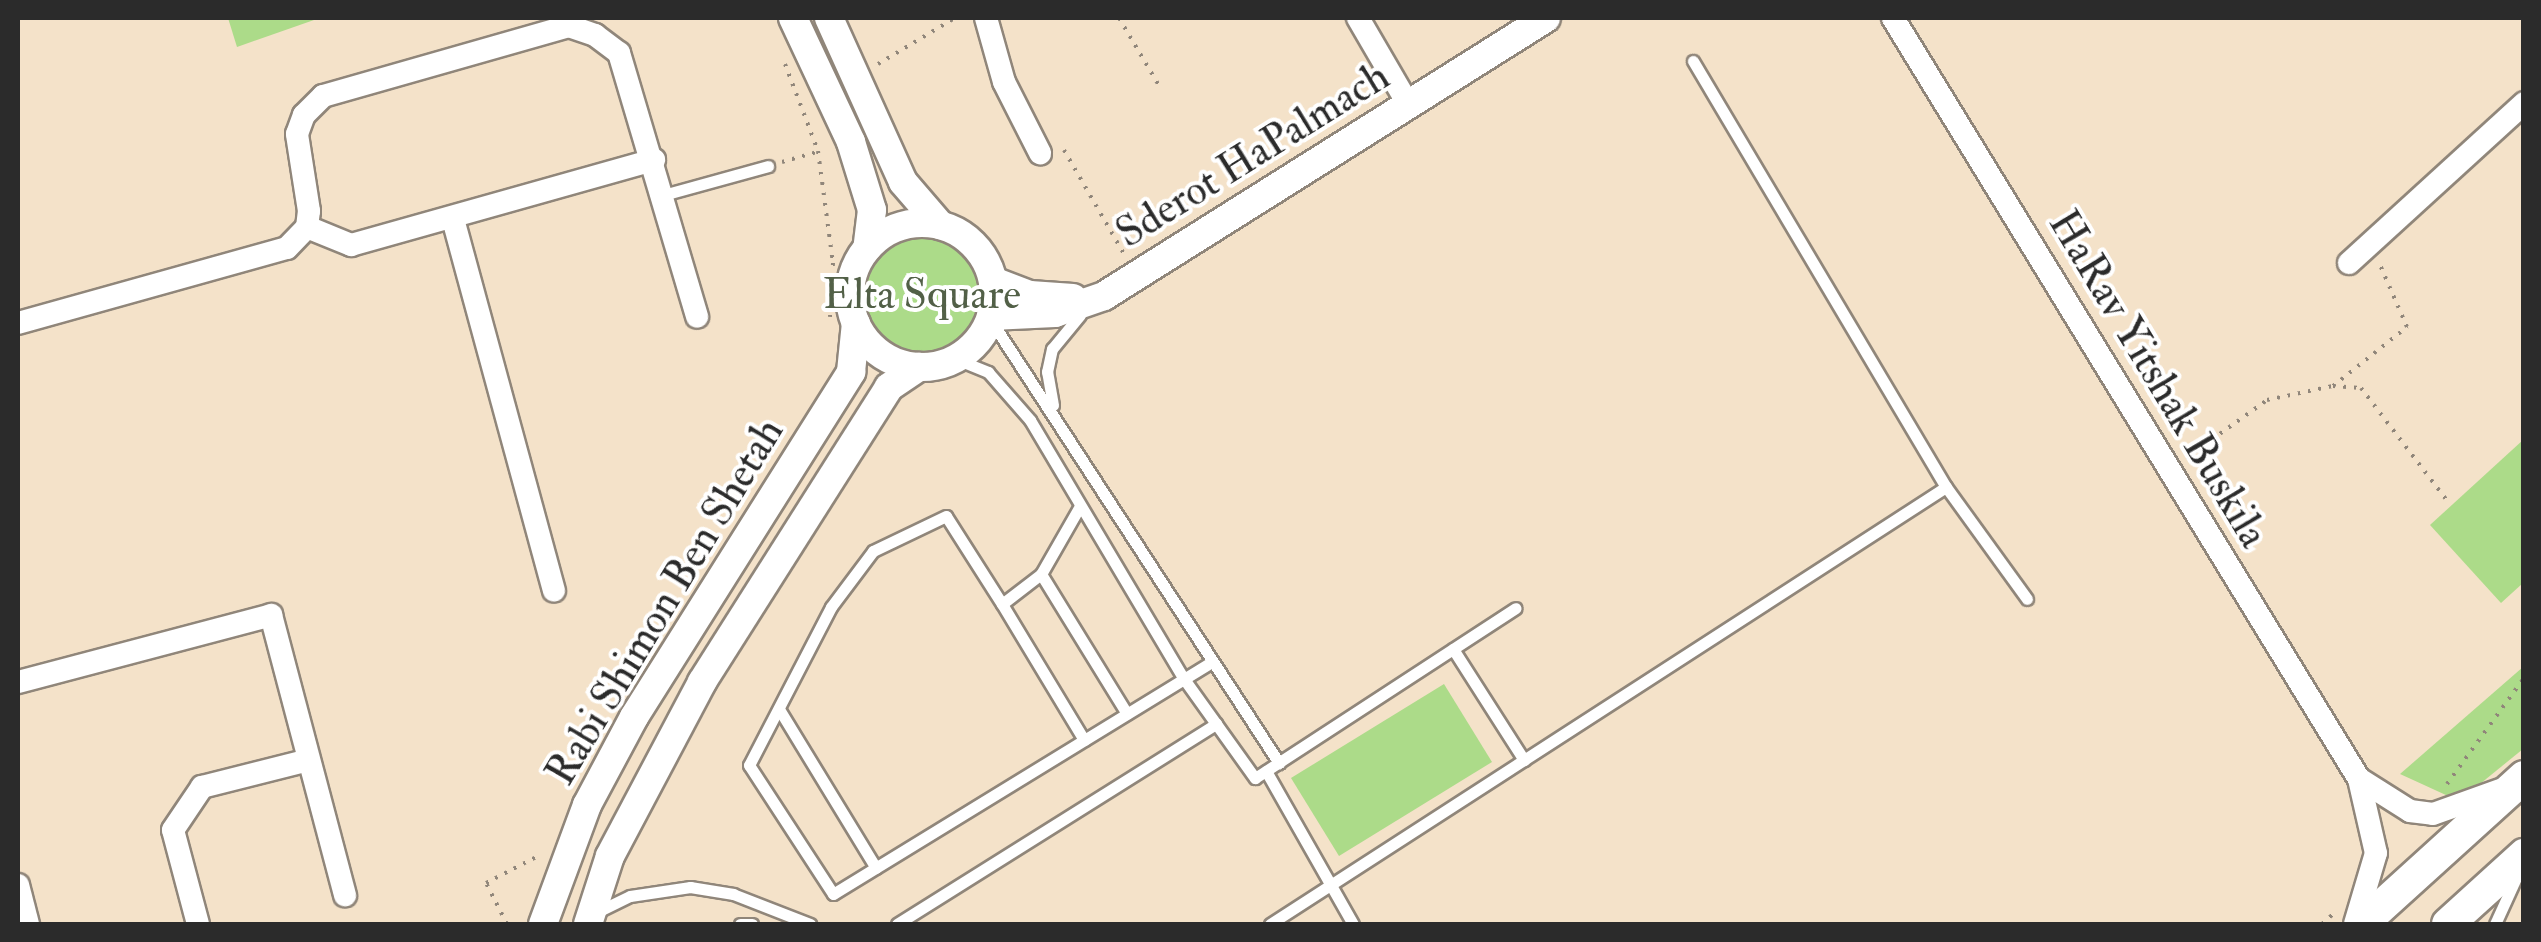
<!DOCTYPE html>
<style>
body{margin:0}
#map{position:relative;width:2541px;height:942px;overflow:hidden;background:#f4e2c9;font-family:"IM FELL Double Pica",serif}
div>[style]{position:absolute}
.green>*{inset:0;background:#acdb89}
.round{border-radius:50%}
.path>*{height:4px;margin-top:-2px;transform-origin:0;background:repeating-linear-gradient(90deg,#90867a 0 2.5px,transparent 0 10.5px)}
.roads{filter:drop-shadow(2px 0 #90867a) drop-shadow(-2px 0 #90867a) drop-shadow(0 2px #90867a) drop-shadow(0 -2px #90867a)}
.service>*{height:11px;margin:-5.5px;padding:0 5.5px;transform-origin:5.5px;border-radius:5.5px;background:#fff}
.minor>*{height:22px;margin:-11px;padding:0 11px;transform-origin:11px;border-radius:11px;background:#fff}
.tertiary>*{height:28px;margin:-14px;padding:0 14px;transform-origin:14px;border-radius:14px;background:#fff}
.tertiary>.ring{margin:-14px;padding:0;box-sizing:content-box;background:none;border:28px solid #fff;border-radius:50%}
.secondary>*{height:32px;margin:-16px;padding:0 16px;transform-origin:16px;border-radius:16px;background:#fff}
span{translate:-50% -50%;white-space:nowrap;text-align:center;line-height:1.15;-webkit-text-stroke:8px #fff;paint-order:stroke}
.street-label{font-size:42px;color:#2b2b2b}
.park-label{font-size:42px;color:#526047}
.frame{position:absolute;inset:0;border:20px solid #2b2b2b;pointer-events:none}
</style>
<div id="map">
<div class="green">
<div style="clip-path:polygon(228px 18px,313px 18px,314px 20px,237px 47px)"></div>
<div class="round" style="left:864px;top:237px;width:116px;height:116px"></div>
<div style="clip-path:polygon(2523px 440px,2523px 583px,2501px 603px,2430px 525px)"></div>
<div style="clip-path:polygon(2523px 667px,2523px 749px,2459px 801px,2400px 774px)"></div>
<div style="clip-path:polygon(1444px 684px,1492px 762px,1339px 856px,1291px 778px)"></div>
</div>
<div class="path">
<div style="left:1119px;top:18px;width:82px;rotate:59.4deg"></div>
<div style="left:785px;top:64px;width:93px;rotate:69.2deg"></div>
<div style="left:818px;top:151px;width:113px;rotate:82.4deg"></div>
<div style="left:833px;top:263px;width:54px;rotate:93.2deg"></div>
<div style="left:878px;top:64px;width:90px;rotate:-30.9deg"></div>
<div style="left:1064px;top:150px;width:120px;rotate:60deg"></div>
<div style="left:782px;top:162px;width:35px;rotate:-16deg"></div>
<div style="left:2333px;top:386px;width:28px;rotate:4deg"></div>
<div style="left:2361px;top:388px;width:140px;rotate:52.6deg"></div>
<div style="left:2186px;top:458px;width:100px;rotate:-35.6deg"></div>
<div style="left:2267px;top:400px;width:67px;rotate:-12deg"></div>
<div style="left:2333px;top:386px;width:95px;rotate:-38.6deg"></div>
<div style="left:2407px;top:327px;width:68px;rotate:-113.5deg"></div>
<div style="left:2447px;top:784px;width:131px;rotate:-54deg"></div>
<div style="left:507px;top:924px;width:46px;rotate:-117.1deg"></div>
<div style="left:486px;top:883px;width:61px;rotate:-27.4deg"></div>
<div style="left:2322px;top:924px;width:15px;rotate:-42deg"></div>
</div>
<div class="roads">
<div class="service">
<div style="left:1693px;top:61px;width:495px;rotate:59.3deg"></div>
<div style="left:1946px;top:487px;width:138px;rotate:54.1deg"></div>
<div style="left:663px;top:195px;width:109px;rotate:-15.4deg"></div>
<div style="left:990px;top:319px;width:530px;rotate:56.94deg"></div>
<div style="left:956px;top:359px;width:35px;rotate:22deg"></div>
<div style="left:988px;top:372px;width:64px;rotate:48.8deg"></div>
<div style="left:1030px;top:420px;width:301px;rotate:59.3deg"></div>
<div style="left:1184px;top:679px;width:122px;rotate:54.4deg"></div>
<div style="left:1255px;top:778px;width:311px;rotate:-33.1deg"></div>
<div style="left:1053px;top:405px;width:34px;rotate:-100deg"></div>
<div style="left:1047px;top:372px;width:24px;rotate:-78deg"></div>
<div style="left:1052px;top:349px;width:44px;rotate:-50.5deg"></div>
<div style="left:1080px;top:506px;width:78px;rotate:119.8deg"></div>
<div style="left:1041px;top:574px;width:49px;rotate:142.4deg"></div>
<div style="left:1002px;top:604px;width:159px;rotate:58.9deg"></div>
<div style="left:1041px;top:574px;width:164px;rotate:58.4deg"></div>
<div style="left:1002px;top:604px;width:104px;rotate:-122.5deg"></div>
<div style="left:946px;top:516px;width:81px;rotate:154.4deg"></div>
<div style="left:873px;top:551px;width:70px;rotate:126.9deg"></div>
<div style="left:831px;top:607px;width:178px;rotate:117.4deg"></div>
<div style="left:749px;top:765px;width:154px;rotate:56.9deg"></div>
<div style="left:833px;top:894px;width:444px;rotate:-31.5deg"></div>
<div style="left:1453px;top:649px;width:132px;rotate:57.4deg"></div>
<div style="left:779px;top:709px;width:186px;rotate:58.6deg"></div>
<div style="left:1266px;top:771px;width:176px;rotate:60.4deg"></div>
<div style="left:595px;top:913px;width:39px;rotate:-26deg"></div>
<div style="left:630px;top:896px;width:61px;rotate:-8.5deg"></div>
<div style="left:690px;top:887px;width:44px;rotate:9.2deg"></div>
<div style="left:733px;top:894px;width:83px;rotate:21.3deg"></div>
<div style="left:740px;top:924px;width:12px"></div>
<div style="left:897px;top:924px;width:377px;rotate:-32.1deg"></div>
<div style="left:1270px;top:924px;width:805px;rotate:-32.88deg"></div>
<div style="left:2495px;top:924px;width:51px;rotate:-65.5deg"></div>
</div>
<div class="minor">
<div style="left:986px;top:18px;width:66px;rotate:74.3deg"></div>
<div style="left:1004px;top:82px;width:80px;rotate:63.1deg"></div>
<div style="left:1358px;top:18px;width:99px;rotate:59.8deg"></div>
<div style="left:1893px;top:18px;width:892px;rotate:58.52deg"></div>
<div style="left:2359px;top:779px;width:76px;rotate:77.1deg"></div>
<div style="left:2376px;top:853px;width:74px;rotate:106.5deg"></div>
<div style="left:453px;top:219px;width:385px;rotate:74.8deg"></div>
<div style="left:307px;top:227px;width:48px;rotate:22.2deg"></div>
<div style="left:351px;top:245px;width:315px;rotate:-15.7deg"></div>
<div style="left:2349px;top:263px;width:237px;rotate:-42.4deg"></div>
<div style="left:18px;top:323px;width:279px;rotate:-15.6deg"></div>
<div style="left:287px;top:248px;width:29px;rotate:-46deg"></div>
<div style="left:307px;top:227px;width:16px;rotate:-83deg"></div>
<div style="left:309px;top:211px;width:78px;rotate:-98.9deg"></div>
<div style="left:297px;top:134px;width:20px;rotate:-70deg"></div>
<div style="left:304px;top:115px;width:27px;rotate:-45deg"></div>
<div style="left:323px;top:96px;width:256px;rotate:-15.9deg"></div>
<div style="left:569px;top:26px;width:28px;rotate:19deg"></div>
<div style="left:595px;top:35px;width:30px;rotate:37deg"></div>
<div style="left:619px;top:53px;width:275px;rotate:73.5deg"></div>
<div style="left:18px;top:682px;width:262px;rotate:-14.8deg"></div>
<div style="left:271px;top:615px;width:290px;rotate:75.2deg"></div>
<div style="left:2361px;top:780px;width:58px;rotate:32.3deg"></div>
<div style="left:2410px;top:811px;width:23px;rotate:7deg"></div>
<div style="left:2433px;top:814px;width:71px;rotate:-19.7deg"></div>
<div style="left:18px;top:885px;width:40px;rotate:75.6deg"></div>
<div style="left:198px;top:924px;width:97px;rotate:-104.9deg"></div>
<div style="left:173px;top:830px;width:52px;rotate:-56deg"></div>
<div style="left:202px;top:787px;width:110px;rotate:-14.2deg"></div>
</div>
<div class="tertiary">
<div style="left:793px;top:18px;width:137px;rotate:64.9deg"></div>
<div style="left:851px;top:142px;width:71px;rotate:72.8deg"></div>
<div style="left:872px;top:210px;width:38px;rotate:97deg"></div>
<div style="left:829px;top:18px;width:180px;rotate:65.7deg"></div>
<div style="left:903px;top:182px;width:57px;rotate:49.3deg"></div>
<div class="ring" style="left:850px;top:223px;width:116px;height:116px"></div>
<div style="left:993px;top:281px;width:40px;rotate:21deg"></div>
<div style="left:1030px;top:295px;width:43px;rotate:4deg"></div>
<div style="left:991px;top:316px;width:64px;rotate:-2.7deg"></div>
<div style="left:1055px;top:313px;width:52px;rotate:-19.1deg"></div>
<div style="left:1104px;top:296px;width:522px;rotate:-32.17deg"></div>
<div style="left:543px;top:924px;width:127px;rotate:-69.7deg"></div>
<div style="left:587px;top:805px;width:100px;rotate:-61.9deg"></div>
<div style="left:634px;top:717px;width:408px;rotate:-57.8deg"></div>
<div style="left:851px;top:372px;width:49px;rotate:-84.2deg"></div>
<div style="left:588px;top:924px;width:71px;rotate:-72.1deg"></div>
<div style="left:610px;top:856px;width:197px;rotate:-62.1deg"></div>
<div style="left:702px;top:682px;width:349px;rotate:-57.6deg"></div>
<div style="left:889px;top:387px;width:36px;rotate:-34deg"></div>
</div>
<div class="secondary">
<div style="left:2362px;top:924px;width:219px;rotate:-42.2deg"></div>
<div style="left:2448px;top:924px;width:103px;rotate:-42.2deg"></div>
</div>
</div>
<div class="street-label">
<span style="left:1253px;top:155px;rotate:-32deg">Sderot HaPalmach</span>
<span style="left:2158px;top:379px;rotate:59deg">HaRav Yitshak Buskila</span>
<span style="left:665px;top:602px;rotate:-59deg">Rabi Shimon Ben Shetah</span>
</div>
<div class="park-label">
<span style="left:922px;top:295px">Elta Square</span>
</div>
<div class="frame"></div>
</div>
